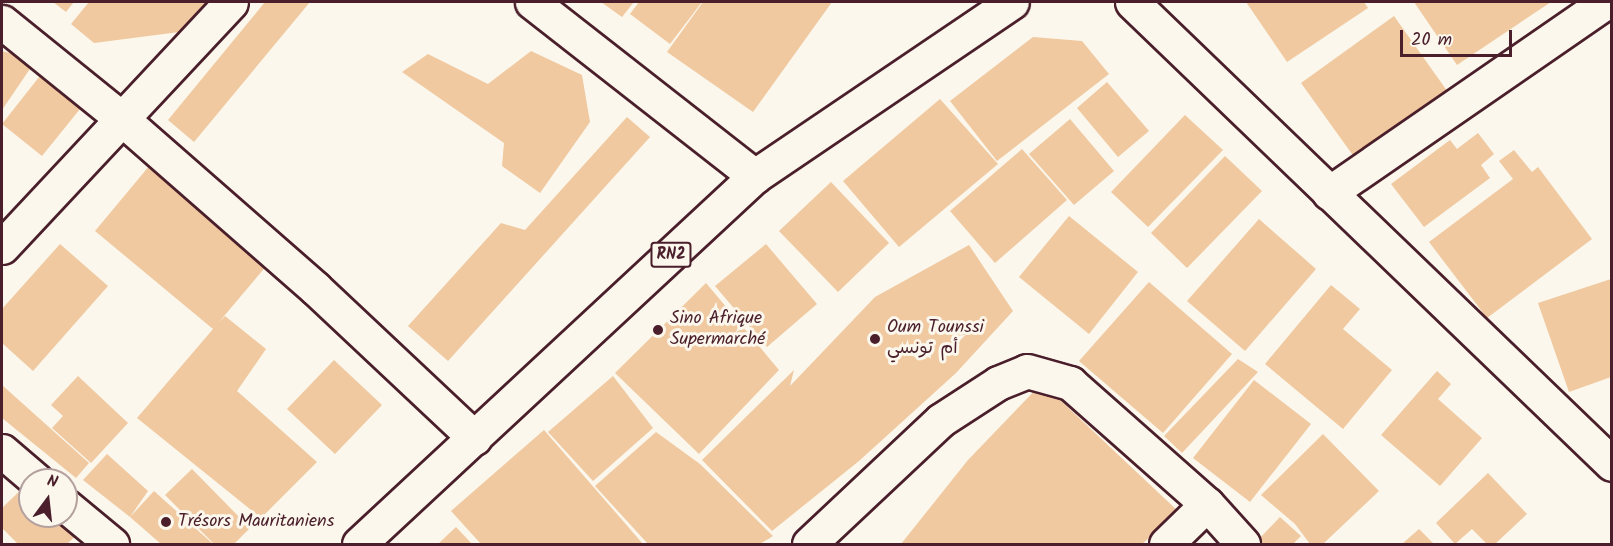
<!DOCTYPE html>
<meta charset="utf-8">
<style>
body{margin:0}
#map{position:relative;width:1613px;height:546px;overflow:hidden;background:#fbf7ec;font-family:Kalam,"Playpen Sans Arabic",sans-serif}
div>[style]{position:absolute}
.building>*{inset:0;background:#f0c9a0}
.roads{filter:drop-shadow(2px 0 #4a1f2b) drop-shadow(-2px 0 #4a1f2b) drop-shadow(0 2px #4a1f2b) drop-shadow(0 -2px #4a1f2b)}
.minor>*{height:33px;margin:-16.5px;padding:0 16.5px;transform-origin:16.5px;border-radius:16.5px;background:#fbf7ec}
.highway>*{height:33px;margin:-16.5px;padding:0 16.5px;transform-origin:16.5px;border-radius:16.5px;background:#fbf7ec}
.dots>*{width:16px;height:16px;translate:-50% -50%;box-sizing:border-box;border:3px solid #fbf7ec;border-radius:50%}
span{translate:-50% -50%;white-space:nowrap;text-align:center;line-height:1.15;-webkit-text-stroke:6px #fbf7ec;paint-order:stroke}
.shield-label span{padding:2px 4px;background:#fbf7ec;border:2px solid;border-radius:4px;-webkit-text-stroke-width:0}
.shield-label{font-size:16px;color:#4a1f2b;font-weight:700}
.poi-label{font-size:18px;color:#4a1f2b}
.left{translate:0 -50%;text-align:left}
.frame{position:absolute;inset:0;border:3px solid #4a1f2b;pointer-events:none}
.north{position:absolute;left:18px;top:468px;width:60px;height:60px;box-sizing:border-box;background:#fbf7ec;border:2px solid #b4a19f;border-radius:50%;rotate:15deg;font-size:16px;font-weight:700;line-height:24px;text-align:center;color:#4a1f2b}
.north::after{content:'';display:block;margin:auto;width:21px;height:27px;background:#4a1f2b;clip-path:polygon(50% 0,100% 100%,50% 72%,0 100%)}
.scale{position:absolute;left:1400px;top:30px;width:112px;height:27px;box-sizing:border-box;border:3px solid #4a1f2b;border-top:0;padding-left:8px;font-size:18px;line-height:21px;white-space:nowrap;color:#4a1f2b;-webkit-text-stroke:4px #fbf7ec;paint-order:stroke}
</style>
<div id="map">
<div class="building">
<div style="clip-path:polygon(53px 2px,74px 2px,66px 12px)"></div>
<div style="clip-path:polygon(89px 2px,210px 2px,187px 31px,94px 43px,71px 24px)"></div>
<div style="clip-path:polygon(265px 2px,310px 2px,194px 142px,168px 120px)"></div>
<div style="clip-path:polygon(601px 2px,634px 2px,622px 17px)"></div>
<div style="clip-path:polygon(639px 2px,702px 2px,670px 44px,630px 14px)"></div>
<div style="clip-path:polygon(703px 2px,832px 2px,753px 112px,667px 52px)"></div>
<div style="clip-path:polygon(1246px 2px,1364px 2px,1368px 8px,1287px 62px)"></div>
<div style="clip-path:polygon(1414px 2px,1551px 2px,1457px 65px)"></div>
<div style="clip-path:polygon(1394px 16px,1450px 95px,1357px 161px,1301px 83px)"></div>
<div style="clip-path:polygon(1033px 37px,1082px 41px,1109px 74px,997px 161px,950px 101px)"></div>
<div style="clip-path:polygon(2px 51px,36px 60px,2px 110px)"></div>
<div style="clip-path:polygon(531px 51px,582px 75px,590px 122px,540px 193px,502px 166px,504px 143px,402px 72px,428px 54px,488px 84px)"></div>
<div style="clip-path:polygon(43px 72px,84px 104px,42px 156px,2px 124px)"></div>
<div style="clip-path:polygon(1107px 82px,1149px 131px,1118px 157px,1077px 108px)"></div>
<div style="clip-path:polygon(940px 99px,998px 164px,899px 247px,843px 181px)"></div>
<div style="clip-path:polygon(1185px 115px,1223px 150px,1148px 227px,1111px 192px)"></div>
<div style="clip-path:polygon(627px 117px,650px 137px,448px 361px,408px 326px,501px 223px,525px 230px)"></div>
<div style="clip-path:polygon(1070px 119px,1114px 171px,1074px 205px,1029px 154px)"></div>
<div style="clip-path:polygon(1478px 133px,1494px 154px,1481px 165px,1490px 178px,1424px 227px,1391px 184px,1450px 140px,1457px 149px)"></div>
<div style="clip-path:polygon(1022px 149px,1067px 200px,995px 263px,950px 211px)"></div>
<div style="clip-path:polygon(1514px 150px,1532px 172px,1538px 167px,1592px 239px,1487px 318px,1429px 242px,1513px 179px,1499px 161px)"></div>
<div style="clip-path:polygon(1225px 156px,1262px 191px,1187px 268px,1151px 233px)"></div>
<div style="clip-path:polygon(150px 165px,268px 264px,219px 322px,225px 316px,266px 349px,237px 391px,317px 462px,261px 518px,137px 418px,213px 329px,95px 231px)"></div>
<div style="clip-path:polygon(831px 182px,889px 243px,838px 292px,779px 231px)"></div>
<div style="clip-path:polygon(1069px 216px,1138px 272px,1089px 334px,1019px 277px)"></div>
<div style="clip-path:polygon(1259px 219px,1316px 269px,1245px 351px,1187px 301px)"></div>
<div style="clip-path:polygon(60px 244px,108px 286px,33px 371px,2px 343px,2px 309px)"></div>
<div style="clip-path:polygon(766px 244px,817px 304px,767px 347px,715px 286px)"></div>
<div style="clip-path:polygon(969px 245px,1013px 311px,956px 373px,859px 461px,772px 531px,702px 460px,794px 370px,790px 386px,875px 297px)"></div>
<div style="clip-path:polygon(1611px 279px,1611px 377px,1569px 392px,1538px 303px)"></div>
<div style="clip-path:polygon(1149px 282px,1232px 354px,1163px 433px,1079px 361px)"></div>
<div style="clip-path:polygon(706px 283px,779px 370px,699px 454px,615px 373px)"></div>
<div style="clip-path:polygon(1331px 285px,1360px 309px,1343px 329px,1392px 370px,1343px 429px,1265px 364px)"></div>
<div style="clip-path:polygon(1238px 359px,1258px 372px,1182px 453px,1164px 436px)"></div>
<div style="clip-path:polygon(334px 360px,382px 405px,335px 454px,287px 409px)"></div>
<div style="clip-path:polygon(1437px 371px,1451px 384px,1438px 399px,1482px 438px,1440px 486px,1381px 435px)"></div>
<div style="clip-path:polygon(78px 376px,128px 423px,91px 463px,52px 428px,63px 416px,51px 405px)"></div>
<div style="clip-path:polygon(613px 376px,653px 428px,593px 481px,548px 432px)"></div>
<div style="clip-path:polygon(1254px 380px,1311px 424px,1250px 502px,1193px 458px)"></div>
<div style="clip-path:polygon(1042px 383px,1179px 512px,1142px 544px,901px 544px,968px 460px)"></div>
<div style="clip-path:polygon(2px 385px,89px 463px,76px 478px,2px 418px)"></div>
<div style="clip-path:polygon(544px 430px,643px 544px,481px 544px,451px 511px)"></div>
<div style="clip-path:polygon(656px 432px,700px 464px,773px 536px,760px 544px,648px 544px,595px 486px)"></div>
<div style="clip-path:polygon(1323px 434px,1379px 491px,1323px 544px,1310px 544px,1295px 524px,1261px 495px)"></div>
<div style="clip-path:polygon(107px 454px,148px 491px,130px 517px,83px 480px)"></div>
<div style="clip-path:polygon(192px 469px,250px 528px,234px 544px,214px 544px,165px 495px)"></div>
<div style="clip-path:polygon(1488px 473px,1527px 514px,1495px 544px,1487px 544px,1472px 529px,1455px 544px,1436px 523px)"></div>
<div style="clip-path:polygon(30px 481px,30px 516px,66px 516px,82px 530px,67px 544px,18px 544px,2px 528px,2px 508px)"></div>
<div style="clip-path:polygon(154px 491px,213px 544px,161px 544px,130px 517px)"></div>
<div style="clip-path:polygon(1280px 517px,1301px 536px,1293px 544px,1263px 544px,1258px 540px)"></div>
<div style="clip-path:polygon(456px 527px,472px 544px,438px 544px)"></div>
<div style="clip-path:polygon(1419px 529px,1434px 544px,1402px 544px)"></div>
</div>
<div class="roads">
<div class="minor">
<div style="left:532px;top:2px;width:283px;rotate:38deg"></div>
<div style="left:1132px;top:2px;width:666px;rotate:43.91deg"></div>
<div style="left:2px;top:22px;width:154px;rotate:38.9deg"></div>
<div style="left:122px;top:119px;width:257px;rotate:41.2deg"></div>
<div style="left:315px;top:288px;width:219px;rotate:43.2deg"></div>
<div style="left:1329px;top:193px;width:336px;rotate:-34.6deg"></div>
<div style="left:2px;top:247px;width:335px;rotate:-46.9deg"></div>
<div style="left:2px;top:451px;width:45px;rotate:40.5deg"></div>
<div style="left:66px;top:506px;width:60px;rotate:39.6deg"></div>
<div style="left:809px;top:544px;width:181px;rotate:-43.2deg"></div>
<div style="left:941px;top:420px;width:68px;rotate:-33deg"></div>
<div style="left:998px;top:383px;width:31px;rotate:-22deg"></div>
<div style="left:1027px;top:371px;width:45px;rotate:15.6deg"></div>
<div style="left:1070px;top:383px;width:183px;rotate:41.5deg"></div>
<div style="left:1207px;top:504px;width:54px;rotate:48deg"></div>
<div style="left:1166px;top:544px;width:57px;rotate:-44.3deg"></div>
</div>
<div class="highway">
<div style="left:359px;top:544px;width:541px;rotate:-42.9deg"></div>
<div style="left:755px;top:176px;width:310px;rotate:-34.1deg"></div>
</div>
</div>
<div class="dots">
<div style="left:658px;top:330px;background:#4a1f2b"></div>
<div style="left:875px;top:339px;background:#4a1f2b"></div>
<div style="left:166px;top:522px;background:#4a1f2b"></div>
</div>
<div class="shield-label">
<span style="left:671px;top:255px">RN2</span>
</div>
<div class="poi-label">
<span class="left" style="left:670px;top:330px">Sino Afrique<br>Supermarché</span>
<span class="left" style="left:887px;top:339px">Oum Tounssi<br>أم تونسي</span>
<span class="left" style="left:178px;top:522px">Trésors Mauritaniens</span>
</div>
<div class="frame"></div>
<div class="north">N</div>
<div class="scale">20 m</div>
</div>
